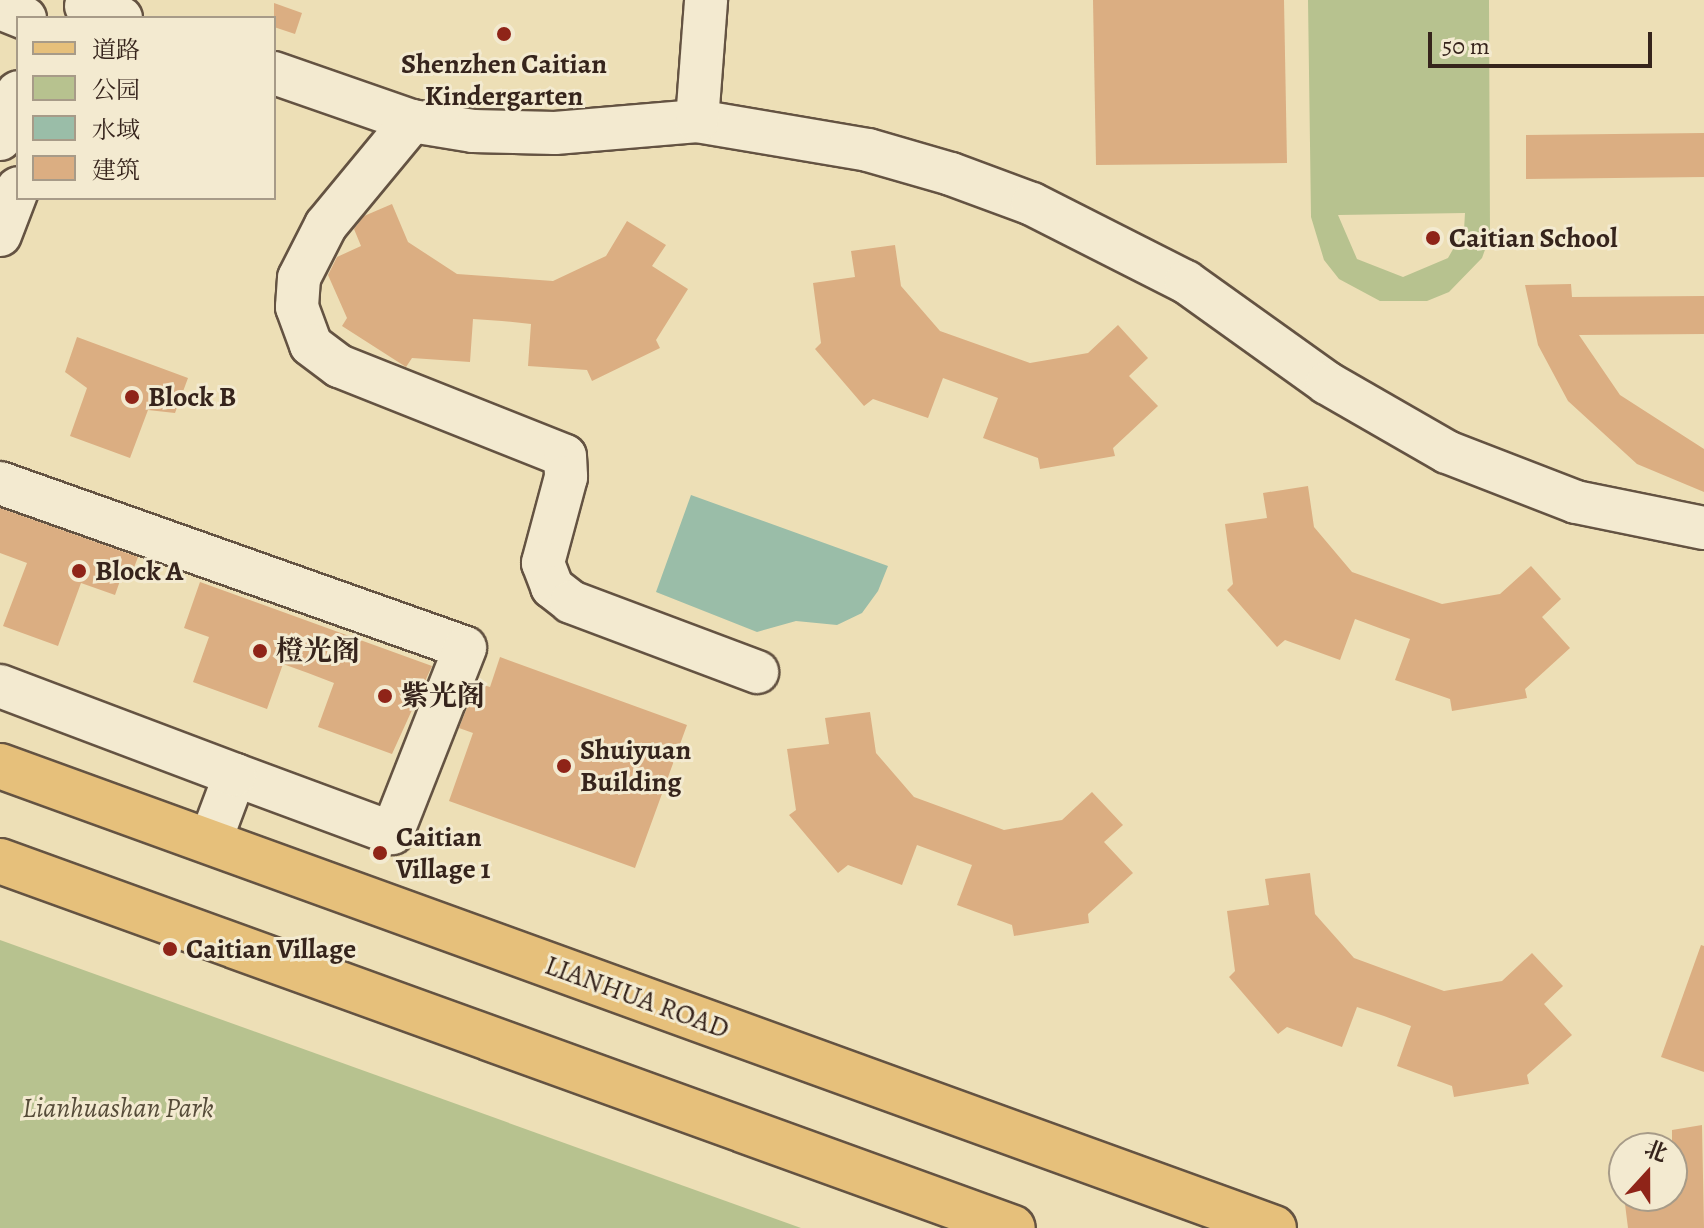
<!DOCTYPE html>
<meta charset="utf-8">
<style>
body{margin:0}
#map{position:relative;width:1704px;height:1228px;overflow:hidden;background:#eddfb6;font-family:Alegreya,"Noto Serif SC",serif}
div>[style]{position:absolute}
.green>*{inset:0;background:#b7c28f}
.water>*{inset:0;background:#9abda8}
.building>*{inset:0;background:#dbae82}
.roads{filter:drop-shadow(2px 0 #645342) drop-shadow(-2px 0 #645342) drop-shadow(0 2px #645342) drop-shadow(0 -2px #645342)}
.minor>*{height:42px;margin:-21px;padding:0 21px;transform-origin:21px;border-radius:21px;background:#f3ead0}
.major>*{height:44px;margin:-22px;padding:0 22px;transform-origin:22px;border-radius:22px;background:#e6c07b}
.dots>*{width:22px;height:22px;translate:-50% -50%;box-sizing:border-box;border:4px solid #f3ead0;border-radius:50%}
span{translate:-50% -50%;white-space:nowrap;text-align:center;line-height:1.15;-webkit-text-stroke:6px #f3ead0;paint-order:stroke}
.poi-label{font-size:28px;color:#36241c;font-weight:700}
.left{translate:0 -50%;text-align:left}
.street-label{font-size:28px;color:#36241c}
.park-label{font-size:28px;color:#564c39;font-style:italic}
.legend{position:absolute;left:16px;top:16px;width:260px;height:184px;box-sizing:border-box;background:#f3ead0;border:2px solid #a79b88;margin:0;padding:10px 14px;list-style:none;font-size:24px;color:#36241c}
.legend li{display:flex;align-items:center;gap:16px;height:40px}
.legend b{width:40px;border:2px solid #a79b88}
.north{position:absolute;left:1608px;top:1132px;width:80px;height:80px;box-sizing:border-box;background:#f3ead0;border:2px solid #a79b88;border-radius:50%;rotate:21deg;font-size:22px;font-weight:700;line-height:32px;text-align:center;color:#36241c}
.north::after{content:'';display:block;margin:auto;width:28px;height:36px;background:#8f2418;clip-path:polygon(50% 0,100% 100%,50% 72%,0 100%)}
.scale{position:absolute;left:1428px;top:32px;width:224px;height:36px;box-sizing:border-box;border:4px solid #36241c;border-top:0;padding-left:10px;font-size:24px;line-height:28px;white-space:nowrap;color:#36241c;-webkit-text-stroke:6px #f3ead0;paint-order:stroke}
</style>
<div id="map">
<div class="green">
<div style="clip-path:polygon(evenodd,1308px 0,1489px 0,1490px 236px,1482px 258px,1449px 292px,1427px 301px,1380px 301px,1339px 279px,1324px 260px,1311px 217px,1308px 0,1465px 213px,1464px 230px,1448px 258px,1403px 277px,1357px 259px,1338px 215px,1465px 213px)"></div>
<div style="clip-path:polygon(0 940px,801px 1228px,0 1228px)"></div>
</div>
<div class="water">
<div style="clip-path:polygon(691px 495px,888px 566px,878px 591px,862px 613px,837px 625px,796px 621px,757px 632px,656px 592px)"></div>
</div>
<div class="building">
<div style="clip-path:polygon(1093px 0,1284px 0,1287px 163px,1096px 165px)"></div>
<div style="clip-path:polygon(274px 3px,302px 13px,295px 34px,274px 27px)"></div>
<div style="clip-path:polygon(1704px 133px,1704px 177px,1526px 179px,1526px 135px)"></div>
<div style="clip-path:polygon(392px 204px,408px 242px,457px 274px,553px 281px,606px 256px,627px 221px,666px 245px,652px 266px,688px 289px,656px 340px,660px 348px,592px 381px,587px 370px,528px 366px,531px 324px,502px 321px,473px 319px,470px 362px,412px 358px,406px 367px,342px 326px,347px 318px,328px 275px,337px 257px,361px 246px,354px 229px,364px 216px)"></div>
<div style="clip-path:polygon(895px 245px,901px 286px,940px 331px,1030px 363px,1088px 353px,1118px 325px,1148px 358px,1129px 376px,1158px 406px,1113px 448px,1115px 456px,1040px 469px,1038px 458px,983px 438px,998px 398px,943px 378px,928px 418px,873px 399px,864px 406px,815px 349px,821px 343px,813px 283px,855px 277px,851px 251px)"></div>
<div style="clip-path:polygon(1571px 284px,1572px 297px,1704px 296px,1704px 334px,1579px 335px,1620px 395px,1704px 449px,1704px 492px,1637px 464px,1568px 401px,1538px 345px,1525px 285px)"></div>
<div style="clip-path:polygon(77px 337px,188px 378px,175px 413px,148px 410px,130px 458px,70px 436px,87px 388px,65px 372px)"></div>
<div style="clip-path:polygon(1308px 486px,1314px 527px,1352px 572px,1442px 604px,1500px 594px,1531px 566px,1561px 599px,1542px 617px,1570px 648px,1525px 689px,1527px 698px,1452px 711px,1450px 699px,1395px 680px,1410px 639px,1382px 629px,1355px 619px,1340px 660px,1285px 640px,1277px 647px,1227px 590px,1233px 584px,1225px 524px,1267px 518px,1263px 493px)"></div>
<div style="clip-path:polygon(0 508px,138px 557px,129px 581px,121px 578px,115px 595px,81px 583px,58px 646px,3px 626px,27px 563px,0 553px)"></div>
<div style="clip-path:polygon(200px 582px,432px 666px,392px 754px,318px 727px,334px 683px,308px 673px,283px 664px,267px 709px,193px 682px,209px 637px,184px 628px)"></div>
<div style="clip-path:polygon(500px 657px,687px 725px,635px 868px,449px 801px,473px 733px,459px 728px,477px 683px,490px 687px)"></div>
<div style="clip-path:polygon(870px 712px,876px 753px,914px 797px,1004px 830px,1062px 820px,1092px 792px,1123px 825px,1104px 842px,1133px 873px,1088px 914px,1089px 923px,1014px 936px,1012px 925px,957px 905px,972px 865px,917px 845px,902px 885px,848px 865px,838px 873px,789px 815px,796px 810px,787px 749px,829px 744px,825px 718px)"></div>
<div style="clip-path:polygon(1310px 873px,1315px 914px,1354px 958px,1444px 991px,1502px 981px,1532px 953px,1563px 986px,1544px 1004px,1572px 1035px,1527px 1075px,1529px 1084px,1454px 1097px,1452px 1086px,1397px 1066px,1411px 1026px,1384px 1016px,1357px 1007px,1342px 1047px,1287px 1027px,1278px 1034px,1229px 977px,1235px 971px,1227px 911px,1269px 905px,1265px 879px)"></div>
<div style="clip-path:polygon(1701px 945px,1704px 946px,1704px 1072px,1661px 1057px)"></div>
<div style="clip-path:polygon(1702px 1125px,1704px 1228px,1628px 1228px,1624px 1196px,1672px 1196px,1672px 1130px)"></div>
</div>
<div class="roads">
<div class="minor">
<div style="left:86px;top:6px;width:37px;rotate:19deg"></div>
<div style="left:0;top:8px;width:27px;rotate:22deg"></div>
<div style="left:274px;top:73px;width:146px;rotate:19.2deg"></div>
<div style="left:412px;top:121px;width:62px;rotate:9.3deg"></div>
<div style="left:473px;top:131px;width:82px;rotate:1.4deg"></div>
<div style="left:555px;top:133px;width:143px;rotate:-4.8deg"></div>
<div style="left:697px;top:121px;width:173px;rotate:9.6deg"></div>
<div style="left:868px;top:150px;width:86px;rotate:16.1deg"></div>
<div style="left:951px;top:174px;width:86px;rotate:20.3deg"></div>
<div style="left:1032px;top:204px;width:173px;rotate:26.9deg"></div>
<div style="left:1186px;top:282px;width:173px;rotate:35.6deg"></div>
<div style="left:1327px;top:383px;width:138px;rotate:29.9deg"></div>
<div style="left:1447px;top:452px;width:138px;rotate:21.2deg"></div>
<div style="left:1576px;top:502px;width:131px;rotate:11.5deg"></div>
<div style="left:412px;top:121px;width:135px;rotate:129.6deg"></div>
<div style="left:326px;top:225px;width:59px;rotate:117deg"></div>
<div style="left:299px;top:278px;width:29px;rotate:94deg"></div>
<div style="left:297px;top:307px;width:40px;rotate:69.8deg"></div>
<div style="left:311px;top:345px;width:35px;rotate:37deg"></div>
<div style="left:339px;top:366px;width:243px;rotate:21.7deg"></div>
<div style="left:565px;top:456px;width:21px;rotate:87deg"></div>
<div style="left:566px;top:477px;width:89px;rotate:105deg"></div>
<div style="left:543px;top:563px;width:26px;rotate:69deg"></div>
<div style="left:552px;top:587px;width:24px;rotate:38deg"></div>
<div style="left:571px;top:602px;width:199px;rotate:20.6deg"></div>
<div style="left:697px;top:121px;width:121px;rotate:-85.7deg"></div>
<div style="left:0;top:139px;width:50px;rotate:-69deg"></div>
<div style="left:0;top:235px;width:50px;rotate:-69deg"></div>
<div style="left:0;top:483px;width:493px;rotate:19.5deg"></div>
<div style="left:465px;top:648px;width:199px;rotate:111.5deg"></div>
<div style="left:392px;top:833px;width:167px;rotate:-159.7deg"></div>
<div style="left:235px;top:775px;width:72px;rotate:110.5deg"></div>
<div style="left:0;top:686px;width:251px;rotate:20.7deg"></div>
</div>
<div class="major">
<div style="left:0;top:766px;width:1355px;rotate:19.93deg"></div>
<div style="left:0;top:861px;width:1077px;rotate:19.91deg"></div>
</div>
</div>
<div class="dots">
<div style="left:504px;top:34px;background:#8f2418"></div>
<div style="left:1433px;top:238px;background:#8f2418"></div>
<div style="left:132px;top:397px;background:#8f2418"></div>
<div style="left:79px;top:571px;background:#8f2418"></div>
<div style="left:260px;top:651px;background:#8f2418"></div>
<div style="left:385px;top:696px;background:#8f2418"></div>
<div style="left:564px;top:766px;background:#8f2418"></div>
<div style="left:380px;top:853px;background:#8f2418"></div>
<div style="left:170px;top:949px;background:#8f2418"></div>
</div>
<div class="poi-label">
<span style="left:504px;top:80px">Shenzhen Caitian<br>Kindergarten</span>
<span class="left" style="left:1449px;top:238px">Caitian School</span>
<span class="left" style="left:148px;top:397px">Block B</span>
<span class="left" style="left:95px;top:571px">Block A</span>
<span class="left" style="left:276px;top:651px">橙光阁</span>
<span class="left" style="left:401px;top:696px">紫光阁</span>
<span class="left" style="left:580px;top:766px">Shuiyuan<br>Building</span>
<span class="left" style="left:396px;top:853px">Caitian<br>Village 1</span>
<span class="left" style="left:186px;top:949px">Caitian Village</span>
</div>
<div class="street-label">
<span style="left:637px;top:997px;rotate:20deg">LIANHUA ROAD</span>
</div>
<div class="park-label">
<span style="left:118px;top:1108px">Lianhuashan Park</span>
</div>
<ul class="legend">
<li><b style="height:10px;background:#e6c07b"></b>道路</li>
<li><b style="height:22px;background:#b7c28f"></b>公园</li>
<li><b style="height:22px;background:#9abda8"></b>水域</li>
<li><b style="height:22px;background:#dbae82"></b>建筑</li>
</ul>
<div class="north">北</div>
<div class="scale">50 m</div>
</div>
